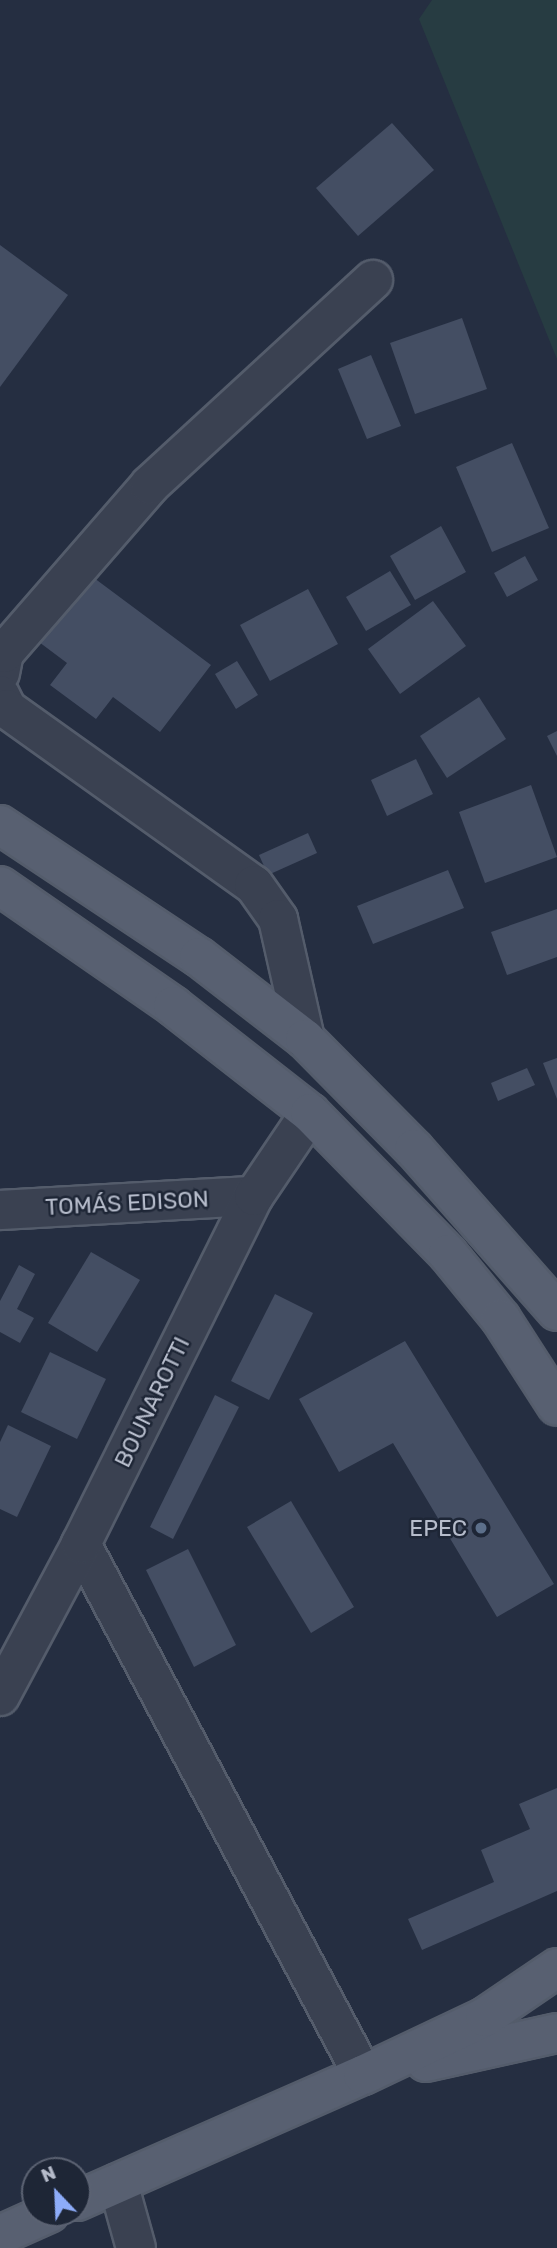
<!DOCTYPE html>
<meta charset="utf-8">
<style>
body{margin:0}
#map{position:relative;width:557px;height:2248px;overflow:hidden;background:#252e41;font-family:Rubik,sans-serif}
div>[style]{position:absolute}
.green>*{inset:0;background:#273c42}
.building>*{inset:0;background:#444e63}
.roads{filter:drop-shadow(2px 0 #545c6b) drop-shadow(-2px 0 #545c6b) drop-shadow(0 2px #545c6b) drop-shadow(0 -2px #545c6b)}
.minor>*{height:38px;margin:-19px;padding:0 19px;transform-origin:19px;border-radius:19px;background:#3a4151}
.major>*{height:38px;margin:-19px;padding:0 19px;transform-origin:19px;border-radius:19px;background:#586071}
.dots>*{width:19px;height:19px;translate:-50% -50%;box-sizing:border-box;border:4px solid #1e2636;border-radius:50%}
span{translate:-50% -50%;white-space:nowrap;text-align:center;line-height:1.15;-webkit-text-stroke:5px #1e2636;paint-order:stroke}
.street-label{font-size:23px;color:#b6bccb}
.poi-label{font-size:23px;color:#b6bccb}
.right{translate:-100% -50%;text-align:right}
.north{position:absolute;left:21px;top:2157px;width:70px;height:70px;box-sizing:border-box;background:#1e2636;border:2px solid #5b6272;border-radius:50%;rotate:337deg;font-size:19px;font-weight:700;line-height:28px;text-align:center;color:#b6bccb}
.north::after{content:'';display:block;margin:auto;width:24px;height:32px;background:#8dacf9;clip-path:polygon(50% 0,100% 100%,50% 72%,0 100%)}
</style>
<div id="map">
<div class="green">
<div style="clip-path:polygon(432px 0,557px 0,557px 359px,419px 19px)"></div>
</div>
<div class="building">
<div style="clip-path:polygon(392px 123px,434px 170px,358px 236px,316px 188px)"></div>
<div style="clip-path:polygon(0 245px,68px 295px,0 387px)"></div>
<div style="clip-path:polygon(462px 318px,487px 389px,415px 414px,390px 343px)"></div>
<div style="clip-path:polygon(371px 355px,401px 426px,367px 439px,338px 369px)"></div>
<div style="clip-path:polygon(512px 443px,549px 528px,492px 552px,456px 467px)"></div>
<div style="clip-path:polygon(441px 526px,466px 572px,415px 600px,390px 556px)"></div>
<div style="clip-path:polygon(525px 556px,538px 580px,507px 597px,494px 573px)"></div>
<div style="clip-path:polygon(390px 571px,411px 605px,366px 631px,346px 597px)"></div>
<div style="clip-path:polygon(86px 572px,211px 665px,160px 732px,113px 697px,96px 719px,50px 685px,67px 663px,35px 639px)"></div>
<div style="clip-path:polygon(308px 589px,338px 644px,270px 681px,240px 625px)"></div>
<div style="clip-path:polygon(433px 601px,466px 646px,400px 694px,368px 649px)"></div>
<div style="clip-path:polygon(237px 661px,258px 695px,236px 709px,215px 674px)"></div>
<div style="clip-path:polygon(479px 697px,506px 739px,447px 778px,420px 736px)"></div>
<div style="clip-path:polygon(557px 731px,557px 756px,547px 736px)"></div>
<div style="clip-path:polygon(416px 759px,433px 794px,387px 816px,371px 780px)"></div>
<div style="clip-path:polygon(531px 785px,557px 857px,485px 883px,459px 812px)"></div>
<div style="clip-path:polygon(308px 833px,317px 853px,268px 875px,259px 855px)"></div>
<div style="clip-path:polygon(448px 870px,464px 908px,373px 944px,357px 906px)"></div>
<div style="clip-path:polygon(557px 909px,557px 957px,507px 975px,491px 932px)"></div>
<div style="clip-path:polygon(557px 1058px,557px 1099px,543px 1063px)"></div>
<div style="clip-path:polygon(527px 1068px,535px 1085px,498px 1101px,491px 1083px)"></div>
<div style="clip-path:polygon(91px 1252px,140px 1280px,97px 1352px,48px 1323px)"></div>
<div style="clip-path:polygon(19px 1265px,35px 1274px,17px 1309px,34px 1318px,20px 1343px,0 1332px,0 1301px)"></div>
<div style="clip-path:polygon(275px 1294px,313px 1313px,269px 1400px,231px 1381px)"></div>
<div style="clip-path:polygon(405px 1341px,554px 1584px,497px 1617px,393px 1443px,339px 1472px,299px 1399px)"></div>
<div style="clip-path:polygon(50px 1352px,106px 1379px,77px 1439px,21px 1412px)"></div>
<div style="clip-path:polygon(215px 1395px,239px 1407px,173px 1539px,150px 1527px)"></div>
<div style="clip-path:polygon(8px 1425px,51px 1446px,17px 1517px,0 1509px,0 1442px)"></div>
<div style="clip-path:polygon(291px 1501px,354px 1607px,311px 1633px,247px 1527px)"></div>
<div style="clip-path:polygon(188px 1549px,236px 1645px,194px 1667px,146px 1570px)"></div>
<div style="clip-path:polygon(557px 1788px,557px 1891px,422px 1950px,408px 1919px,494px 1882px,481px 1850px,530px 1829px,519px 1804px)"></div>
</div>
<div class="roads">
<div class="minor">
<div style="left:0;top:673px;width:20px;rotate:-79deg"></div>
<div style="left:4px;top:653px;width:223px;rotate:-49deg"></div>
<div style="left:150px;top:485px;width:303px;rotate:-42.6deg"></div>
<div style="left:0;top:695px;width:16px;rotate:63deg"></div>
<div style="left:7px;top:709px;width:303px;rotate:35.5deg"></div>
<div style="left:254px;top:885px;width:42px;rotate:54.8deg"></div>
<div style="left:278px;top:919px;width:123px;rotate:77.3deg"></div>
<div style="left:0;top:1210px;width:254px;rotate:-3.2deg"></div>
<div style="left:81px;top:1544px;width:601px;rotate:62.03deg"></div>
<div style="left:0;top:1696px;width:172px;rotate:-61.9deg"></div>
<div style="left:81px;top:1544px;width:389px;rotate:-63.6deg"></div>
<div style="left:254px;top:1196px;width:100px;rotate:-56deg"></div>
<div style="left:118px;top:2183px;width:67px;rotate:74.5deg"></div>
</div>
<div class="major">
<div style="left:0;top:825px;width:239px;rotate:33.6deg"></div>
<div style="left:199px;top:957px;width:134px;rotate:37.7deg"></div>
<div style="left:305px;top:1039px;width:155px;rotate:45.3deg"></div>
<div style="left:414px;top:1149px;width:216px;rotate:48.6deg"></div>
<div style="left:0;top:886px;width:211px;rotate:34.7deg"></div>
<div style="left:173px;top:1006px;width:174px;rotate:38deg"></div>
<div style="left:310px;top:1113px;width:197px;rotate:45.6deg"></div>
<div style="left:448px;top:1254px;width:84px;rotate:50.8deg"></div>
<div style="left:501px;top:1319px;width:103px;rotate:57.2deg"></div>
<div style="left:426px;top:2062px;width:134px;rotate:-12.5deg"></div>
<div style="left:77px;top:2201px;width:313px;rotate:-23.8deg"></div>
<div style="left:363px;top:2075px;width:135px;rotate:-25.4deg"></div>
<div style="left:485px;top:2017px;width:87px;rotate:-34.2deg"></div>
<div style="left:0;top:2235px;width:54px;rotate:-24.2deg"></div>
</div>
</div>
<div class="dots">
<div style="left:481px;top:1528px;background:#5c6f8a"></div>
</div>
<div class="street-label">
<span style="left:127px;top:1203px;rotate:-3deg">TOMÁS EDISON</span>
<span style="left:152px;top:1402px;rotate:-64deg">BOUNAROTTI</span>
</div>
<div class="poi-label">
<span class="right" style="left:467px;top:1528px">EPEC</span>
</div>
<div class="north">N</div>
</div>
